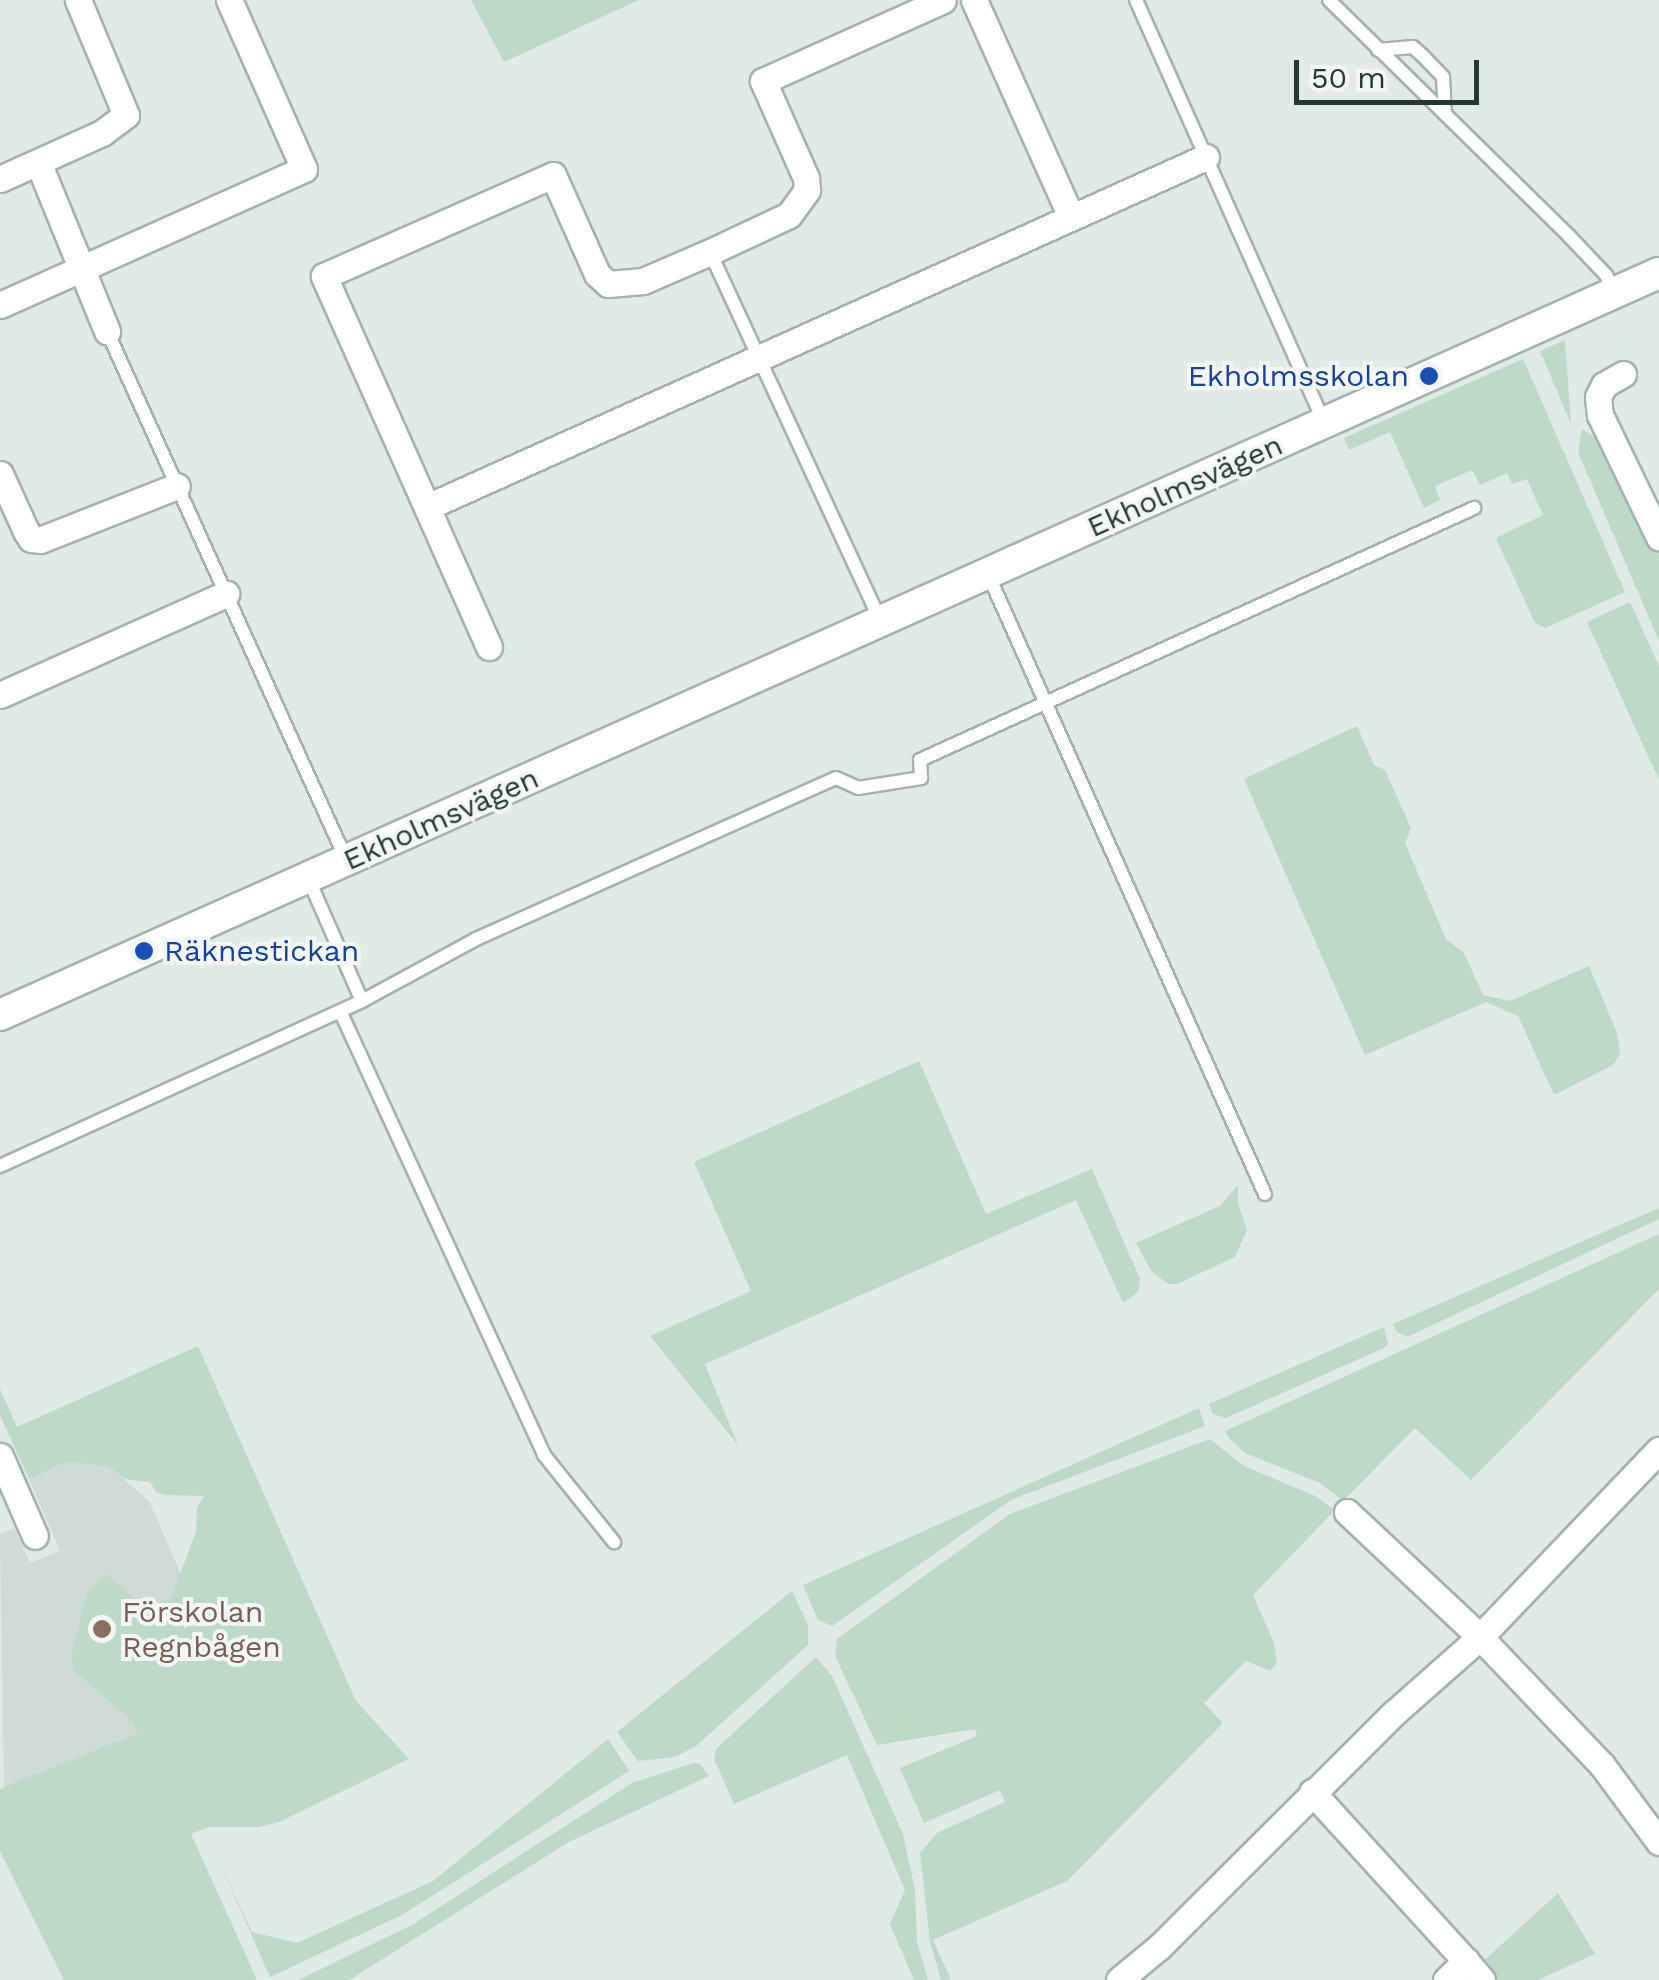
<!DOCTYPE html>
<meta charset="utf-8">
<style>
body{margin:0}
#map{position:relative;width:1659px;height:1980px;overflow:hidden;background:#e2eae7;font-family:"Work Sans",sans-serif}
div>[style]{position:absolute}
.built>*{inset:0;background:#d0dad6}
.green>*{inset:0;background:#bdd9c7}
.roads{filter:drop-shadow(2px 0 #a5b1ae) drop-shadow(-2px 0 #a5b1ae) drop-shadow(0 2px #a5b1ae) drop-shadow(0 -2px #a5b1ae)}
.lane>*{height:12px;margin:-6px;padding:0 6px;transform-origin:6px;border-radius:6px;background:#fff}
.street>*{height:25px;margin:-12.5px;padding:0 12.5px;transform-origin:12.5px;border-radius:12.5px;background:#fff}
.secondary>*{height:30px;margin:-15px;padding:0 15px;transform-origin:15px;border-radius:15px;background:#fff}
.dots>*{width:28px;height:28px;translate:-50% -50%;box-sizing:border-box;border:5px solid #f2f7f5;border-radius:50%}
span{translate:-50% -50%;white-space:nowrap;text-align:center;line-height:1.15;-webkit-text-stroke:8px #f2f7f5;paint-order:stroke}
.transit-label{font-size:30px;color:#164399}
.right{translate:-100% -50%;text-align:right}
.left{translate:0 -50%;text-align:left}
.street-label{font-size:30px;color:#243935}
.education-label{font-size:30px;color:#785e54}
.scale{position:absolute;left:1294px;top:60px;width:185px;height:45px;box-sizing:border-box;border:5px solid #243935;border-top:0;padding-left:12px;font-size:30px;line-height:35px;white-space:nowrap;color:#243935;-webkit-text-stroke:8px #f2f7f5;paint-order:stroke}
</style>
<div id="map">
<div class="built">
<div style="clip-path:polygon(66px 1462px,108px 1466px,149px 1501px,233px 1693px,4px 1791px,0 1534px,14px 1528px,30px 1563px,60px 1551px,29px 1479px)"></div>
</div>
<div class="green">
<div style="clip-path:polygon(471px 0,639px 0,504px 62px)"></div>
<div style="clip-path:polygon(1565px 340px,1571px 424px,1540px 351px)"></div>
<div style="clip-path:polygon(1523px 359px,1625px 592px,1545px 628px,1535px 623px,1496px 538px,1543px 515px,1527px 479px,1512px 484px,1507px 473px,1480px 485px,1472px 470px,1435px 486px,1440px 500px,1424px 508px,1390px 432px,1349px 450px,1344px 438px)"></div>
<div style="clip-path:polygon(1582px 429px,1593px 436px,1600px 433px,1659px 550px,1659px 641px,1578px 452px)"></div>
<div style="clip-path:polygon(1630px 602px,1659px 666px,1659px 780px,1587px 622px)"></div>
<div style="clip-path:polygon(1357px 726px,1374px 765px,1385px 770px,1411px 828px,1405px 843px,1446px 939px,1464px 953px,1483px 995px,1510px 1001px,1589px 966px,1617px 1033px,1620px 1054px,1613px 1065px,1554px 1095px,1518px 1016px,1486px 1002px,1365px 1055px,1244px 779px)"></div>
<div style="clip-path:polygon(919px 1061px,986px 1214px,1092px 1169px,1140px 1279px,1138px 1292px,1123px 1303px,1076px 1200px,705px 1364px,738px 1445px,650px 1336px,751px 1291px,694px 1162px)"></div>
<div style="clip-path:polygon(1238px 1185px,1238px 1204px,1247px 1230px,1235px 1257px,1177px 1284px,1168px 1284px,1152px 1272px,1136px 1243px,1220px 1206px)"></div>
<div style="clip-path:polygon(1659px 1208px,1659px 1219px,1407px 1337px,1396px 1331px,1393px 1324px)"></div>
<div style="clip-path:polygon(1659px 1234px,1659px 1289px,1471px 1480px,1415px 1428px,1343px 1501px,1320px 1483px,1245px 1453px,1228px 1437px,1225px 1431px)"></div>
<div style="clip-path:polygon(1384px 1327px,1388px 1344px,1384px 1348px,1226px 1418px,1213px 1414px,1209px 1404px)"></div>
<div style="clip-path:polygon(198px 1346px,356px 1701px,409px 1759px,279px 1822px,259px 1827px,209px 1827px,191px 1834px,257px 1980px,64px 1980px,0 1851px,0 1789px,138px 1733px,132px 1721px,73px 1670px,72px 1654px,86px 1595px,106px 1574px,146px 1607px,171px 1598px,196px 1532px,197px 1508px,204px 1496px,165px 1495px,156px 1492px,150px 1482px,124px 1479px,108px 1466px,66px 1462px,29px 1479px,0 1415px,0 1389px,17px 1427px)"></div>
<div style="clip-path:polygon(1199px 1408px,1205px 1426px,1011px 1500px,832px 1626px,818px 1620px,803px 1585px)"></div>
<div style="clip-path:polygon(1210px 1439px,1244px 1466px,1315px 1496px,1335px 1510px,1253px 1595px,1274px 1643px,1277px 1663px,1270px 1671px,1246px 1661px,1204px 1703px,1223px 1723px,1067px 1881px,933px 1940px,951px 1980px,941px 1980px,930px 1942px,920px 1853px,937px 1833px,1005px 1802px,1000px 1790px,924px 1823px,900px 1768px,977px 1736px,975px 1729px,877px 1745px,835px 1656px,837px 1639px,1010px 1514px)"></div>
<div style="clip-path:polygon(792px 1591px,808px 1625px,808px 1645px,696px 1746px,675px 1757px,638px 1761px,617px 1732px)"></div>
<div style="clip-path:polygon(816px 1657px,832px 1676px,903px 1834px,915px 1890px,917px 1942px,928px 1980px,914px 1980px,890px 1924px,905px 1890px,847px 1755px,734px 1804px,714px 1759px,716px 1749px)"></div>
<div style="clip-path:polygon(608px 1739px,629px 1771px,402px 1915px,270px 1977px,218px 1859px,252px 1932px,297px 1943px,433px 1881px)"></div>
<div style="clip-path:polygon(693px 1763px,700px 1764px,709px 1776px,569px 1842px,349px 1980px,298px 1980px,412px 1925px,632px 1783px)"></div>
<div style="clip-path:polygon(1558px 1893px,1595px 1954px,1538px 1980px,1489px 1980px,1479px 1965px)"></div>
</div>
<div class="roads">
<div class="lane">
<div style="left:1136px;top:0;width:462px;rotate:66deg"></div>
<div style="left:1329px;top:0;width:337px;rotate:44.5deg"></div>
<div style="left:1569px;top:236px;width:54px;rotate:46.5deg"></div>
<div style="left:1606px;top:275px;width:18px;rotate:63deg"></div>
<div style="left:1378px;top:50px;width:35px;rotate:-5deg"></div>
<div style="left:1413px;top:47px;width:12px;rotate:42deg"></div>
<div style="left:1422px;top:55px;width:30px;rotate:46deg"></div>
<div style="left:1443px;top:77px;width:37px;rotate:87deg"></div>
<div style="left:710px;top:252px;width:405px;rotate:65.2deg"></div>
<div style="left:107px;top:331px;width:580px;rotate:65.65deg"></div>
<div style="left:988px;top:574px;width:679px;rotate:65.93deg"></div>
<div style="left:362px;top:1001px;width:130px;rotate:-28.5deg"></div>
<div style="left:476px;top:939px;width:394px;rotate:-24.1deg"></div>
<div style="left:836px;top:778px;width:24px;rotate:24deg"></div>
<div style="left:858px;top:788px;width:64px;rotate:-9deg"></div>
<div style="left:921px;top:778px;width:18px;rotate:-93deg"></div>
<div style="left:920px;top:760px;width:609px;rotate:-24.46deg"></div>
<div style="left:341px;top:1013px;width:486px;rotate:65.3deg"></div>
<div style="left:544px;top:1455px;width:112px;rotate:51.2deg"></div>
<div style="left:0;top:1166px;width:398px;rotate:-24.5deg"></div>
<div style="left:362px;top:1001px;width:134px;rotate:-113.7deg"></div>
</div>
<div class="street">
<div style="left:974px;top:0;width:238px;rotate:65.9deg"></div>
<div style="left:38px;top:162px;width:183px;rotate:67.8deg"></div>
<div style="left:0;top:179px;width:112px;rotate:-24.3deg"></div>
<div style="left:102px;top:133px;width:30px;rotate:-37deg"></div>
<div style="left:126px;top:115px;width:125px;rotate:-112.7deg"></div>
<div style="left:0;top:305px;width:333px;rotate:-24.1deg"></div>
<div style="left:304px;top:169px;width:185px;rotate:-113.9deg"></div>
<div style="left:1623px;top:374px;width:22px;rotate:150deg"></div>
<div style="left:1604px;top:385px;width:13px;rotate:117deg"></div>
<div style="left:1598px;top:397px;width:18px;rotate:84deg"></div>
<div style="left:1600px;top:415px;width:136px;rotate:64.2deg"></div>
<div style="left:0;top:474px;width:63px;rotate:65.5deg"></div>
<div style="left:26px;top:531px;width:9px;rotate:58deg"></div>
<div style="left:31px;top:539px;width:9px;rotate:6deg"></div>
<div style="left:40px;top:540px;width:147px;rotate:-21.5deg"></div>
<div style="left:427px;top:507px;width:854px;rotate:-24.19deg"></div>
<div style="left:489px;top:647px;width:406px;rotate:-114deg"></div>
<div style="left:324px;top:276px;width:250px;rotate:-23.8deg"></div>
<div style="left:553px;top:175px;width:108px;rotate:66deg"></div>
<div style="left:597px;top:274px;width:15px;rotate:42deg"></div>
<div style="left:608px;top:284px;width:35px;rotate:-5deg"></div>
<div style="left:643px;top:281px;width:73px;rotate:-23.4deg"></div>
<div style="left:710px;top:252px;width:87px;rotate:-25.1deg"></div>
<div style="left:789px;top:215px;width:31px;rotate:-54deg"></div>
<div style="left:807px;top:190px;width:12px;rotate:-95deg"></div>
<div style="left:806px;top:178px;width:106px;rotate:-113.9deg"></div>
<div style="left:763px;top:81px;width:197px;rotate:-24.2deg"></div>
<div style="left:0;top:695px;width:248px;rotate:-24.1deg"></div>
<div style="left:0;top:1456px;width:87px;rotate:66.4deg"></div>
<div style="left:1347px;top:1512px;width:183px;rotate:43.2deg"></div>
<div style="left:1480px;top:1637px;width:259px;rotate:-46.3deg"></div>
<div style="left:1312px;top:1792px;width:229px;rotate:47.7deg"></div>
<div style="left:1119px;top:1980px;width:52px;rotate:-39.5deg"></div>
<div style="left:1159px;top:1947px;width:332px;rotate:-44.9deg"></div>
<div style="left:1394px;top:1713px;width:115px;rotate:-41.5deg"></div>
<div style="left:1480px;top:1637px;width:177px;rotate:46.4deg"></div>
<div style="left:1602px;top:1765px;width:96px;rotate:53.5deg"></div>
<div style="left:1446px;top:1980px;width:28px;rotate:-44deg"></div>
<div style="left:1466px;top:1961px;width:25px;rotate:50deg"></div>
</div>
<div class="secondary">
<div style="left:0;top:1015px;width:1817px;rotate:-24.1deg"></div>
</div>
</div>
<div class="dots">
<div style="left:1429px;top:376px;background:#1a4fb4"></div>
<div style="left:144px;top:951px;background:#1a4fb4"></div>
<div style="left:102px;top:1629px;background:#8d6e63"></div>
</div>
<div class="transit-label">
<span class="right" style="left:1409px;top:376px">Ekholmsskolan</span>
<span class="left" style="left:164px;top:951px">Räknestickan</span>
</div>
<div class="street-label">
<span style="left:1185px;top:486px;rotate:-24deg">Ekholmsvägen</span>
<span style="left:441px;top:819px;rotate:-24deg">Ekholmsvägen</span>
</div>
<div class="education-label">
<span class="left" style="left:122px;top:1629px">Förskolan<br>Regnbågen</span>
</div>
<div class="scale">50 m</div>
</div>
